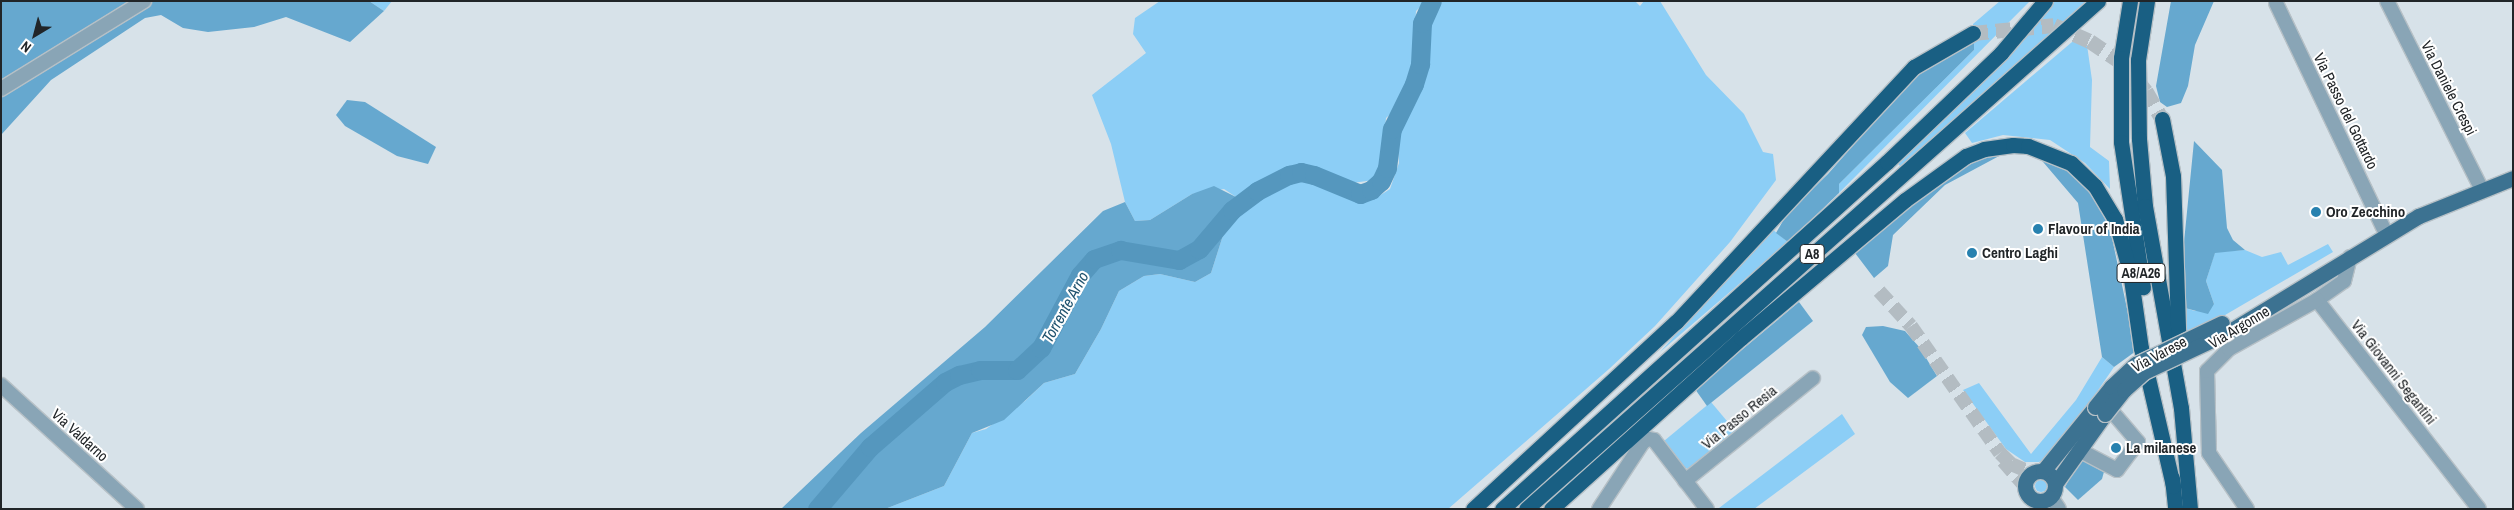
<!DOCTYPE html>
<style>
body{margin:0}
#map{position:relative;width:2514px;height:510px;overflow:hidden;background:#d7e2e9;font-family:"Archivo Narrow",sans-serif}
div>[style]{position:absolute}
.green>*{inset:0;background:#8ccef6}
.round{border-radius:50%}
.forest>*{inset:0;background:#66a8cf}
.river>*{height:19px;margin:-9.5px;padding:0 9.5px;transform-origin:9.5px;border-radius:9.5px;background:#5597be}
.minor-tunnel>*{height:14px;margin-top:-7px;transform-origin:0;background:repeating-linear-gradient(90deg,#b3bcc2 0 14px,transparent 0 21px)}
.highway-tunnel>*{height:15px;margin-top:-7.5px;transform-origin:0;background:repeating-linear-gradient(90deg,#b3bcc2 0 15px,transparent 0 23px)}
.roads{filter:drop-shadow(1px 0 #b6c0c6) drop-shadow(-1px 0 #b6c0c6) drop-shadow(0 1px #b6c0c6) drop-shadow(0 -1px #b6c0c6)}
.minor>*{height:14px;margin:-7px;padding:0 7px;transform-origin:7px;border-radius:7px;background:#89a5b6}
.major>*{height:15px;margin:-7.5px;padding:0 7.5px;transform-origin:7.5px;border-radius:7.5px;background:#3c7291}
.major>.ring{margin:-7.5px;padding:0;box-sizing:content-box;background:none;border:15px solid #3c7291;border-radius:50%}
.highway>*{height:15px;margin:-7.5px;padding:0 7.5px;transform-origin:7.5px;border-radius:7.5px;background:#195f83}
.bridges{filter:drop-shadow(1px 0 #b6c0c6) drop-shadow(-1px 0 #b6c0c6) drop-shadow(0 1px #b6c0c6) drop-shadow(0 -1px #b6c0c6)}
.major-bridge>*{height:15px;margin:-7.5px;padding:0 7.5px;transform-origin:7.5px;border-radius:7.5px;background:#3c7291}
.dots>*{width:14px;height:14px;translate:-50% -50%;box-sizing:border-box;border:2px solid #fff;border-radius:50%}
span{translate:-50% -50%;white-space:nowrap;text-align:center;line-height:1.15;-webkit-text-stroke:4px #fff;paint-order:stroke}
.shield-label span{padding:1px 4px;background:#fff;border:1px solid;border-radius:4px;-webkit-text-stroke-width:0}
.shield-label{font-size:14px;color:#212528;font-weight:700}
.street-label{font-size:15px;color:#212528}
.poi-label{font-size:15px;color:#212528;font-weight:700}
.left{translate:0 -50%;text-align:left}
.water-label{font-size:16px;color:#20536f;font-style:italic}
.frame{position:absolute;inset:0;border:2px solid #212528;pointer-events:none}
.north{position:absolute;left:10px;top:10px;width:50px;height:50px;-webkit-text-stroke:4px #fff;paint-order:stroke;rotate:217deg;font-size:14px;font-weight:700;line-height:20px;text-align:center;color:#212528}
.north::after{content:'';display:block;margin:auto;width:18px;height:22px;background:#212528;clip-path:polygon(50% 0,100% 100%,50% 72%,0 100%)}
</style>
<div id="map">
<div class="green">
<div style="clip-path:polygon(369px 1px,392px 1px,384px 11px)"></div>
<div style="clip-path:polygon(1160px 1px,1426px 1px,1416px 11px,1412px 76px,1396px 109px,1386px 118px,1383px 153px,1374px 180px,1345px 184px,1307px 168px,1272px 178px,1237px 202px,1236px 197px,1224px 189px,1192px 194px,1150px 220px,1135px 221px,1125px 202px,1111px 144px,1092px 95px,1146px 53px,1133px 34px,1135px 18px)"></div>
<div style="clip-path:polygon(1443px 1px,1635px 1px,1640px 6px,1644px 1px,1660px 1px,1706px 75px,1744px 114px,1763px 152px,1773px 154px,1776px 180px,1730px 242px,1655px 326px,1609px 369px,1448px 509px,885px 509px,944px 486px,972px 433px,986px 429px,1025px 401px,1044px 383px,1075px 374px,1101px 329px,1119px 291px,1144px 276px,1160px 274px,1195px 282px,1211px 273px,1225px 229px,1237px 209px,1293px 179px,1317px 180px,1350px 195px,1376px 198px,1390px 189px,1399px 163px,1397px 136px,1426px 71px,1432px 11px)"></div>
<div style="clip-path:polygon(2000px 1px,2030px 1px,1839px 193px,1839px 184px,1974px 50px,1973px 24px)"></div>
<div style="clip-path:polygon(2054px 1px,2086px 1px,1901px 167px,1897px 163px,1983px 79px)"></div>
<div style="clip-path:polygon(2085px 31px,2092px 80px,2090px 147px,2109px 161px,2110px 189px,2085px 163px,2050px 140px,2003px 135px,1972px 143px,1965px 133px)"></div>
<div style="clip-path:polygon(1772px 229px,1788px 242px,1660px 352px)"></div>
<div style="clip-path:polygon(2328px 244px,2333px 252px,2208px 325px,2184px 331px,2185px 308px,2195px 311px,2214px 304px,2206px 281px,2215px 252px,2245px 250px,2262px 257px,2281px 252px,2288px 265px)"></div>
<div style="clip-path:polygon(2102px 357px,2114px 367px,2054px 454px,2039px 462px,2025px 462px,2006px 449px,1963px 390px,1979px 383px,2031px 454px,2076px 400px)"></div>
<div style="clip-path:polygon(1711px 402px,1737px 433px,1690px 469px,1684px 468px,1664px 441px)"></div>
<div style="clip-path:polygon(1842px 414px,1855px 434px,1754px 509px,1719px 508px)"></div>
<div class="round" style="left:2035px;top:480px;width:12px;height:12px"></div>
</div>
<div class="forest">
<div style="clip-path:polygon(1px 1px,369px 1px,384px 11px,350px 42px,286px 17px,254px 27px,208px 32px,183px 28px,161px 15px,145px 18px,51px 80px,1px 135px)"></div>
<div style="clip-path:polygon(2171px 1px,2214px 1px,2195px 45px,2188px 86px,2181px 103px,2167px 107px,2160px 102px,2156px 86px)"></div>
<div style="clip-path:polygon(1974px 39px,1974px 50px,1839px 184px,1839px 193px,1788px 242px,1776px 233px,1787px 214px,1828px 174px,1915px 75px)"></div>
<div style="clip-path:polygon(347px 100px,365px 102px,436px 147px,428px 164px,397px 156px,345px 126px,336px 115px)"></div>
<div style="clip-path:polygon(2194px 141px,2222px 170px,2227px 228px,2233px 240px,2245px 250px,2215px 253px,2206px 281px,2214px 304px,2208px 314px,2185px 308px,2184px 242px)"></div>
<div style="clip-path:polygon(1990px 153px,2001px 155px,1945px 185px,1893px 235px,1888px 266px,1874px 278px,1855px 253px,1944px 177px)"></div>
<div style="clip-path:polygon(2038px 156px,2052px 158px,2081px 181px,2100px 205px,2112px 238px,2136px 351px,2114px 367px,2102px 357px,2078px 203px)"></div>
<div style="clip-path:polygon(1214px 186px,1236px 197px,1237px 209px,1225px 229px,1211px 273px,1195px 282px,1160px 274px,1144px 276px,1119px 291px,1101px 329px,1075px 374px,1044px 383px,1004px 420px,972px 433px,944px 486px,885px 509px,781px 509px,861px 433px,985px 327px,1103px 211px,1125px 202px,1135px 221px,1150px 220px,1192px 194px)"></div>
<div style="clip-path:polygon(1799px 302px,1813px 321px,1707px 406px,1695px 389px)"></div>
<div style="clip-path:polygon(1883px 326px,1905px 331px,1920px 348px,1937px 376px,1908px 398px,1890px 382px,1862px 335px,1866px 327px)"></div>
<div style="clip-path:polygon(2080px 459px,2105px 468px,2102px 479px,2078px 500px,2065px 487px)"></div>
</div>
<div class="river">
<div style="left:817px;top:509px;width:82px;rotate:-49.5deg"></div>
<div style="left:870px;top:447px;width:99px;rotate:-40.9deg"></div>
<div style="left:945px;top:382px;width:16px;rotate:-27deg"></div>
<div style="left:959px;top:375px;width:22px;rotate:-13deg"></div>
<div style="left:980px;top:370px;width:37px"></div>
<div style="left:1017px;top:370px;width:33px;rotate:-43deg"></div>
<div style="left:1041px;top:348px;width:83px;rotate:-61.9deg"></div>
<div style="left:1080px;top:275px;width:21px;rotate:-49deg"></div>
<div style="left:1094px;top:259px;width:28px;rotate:-19deg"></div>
<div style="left:1120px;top:250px;width:60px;rotate:9.6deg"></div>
<div style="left:1179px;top:260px;width:23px;rotate:-29deg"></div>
<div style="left:1199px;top:249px;width:51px;rotate:-49.8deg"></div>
<div style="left:1232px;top:210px;width:31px;rotate:-37deg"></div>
<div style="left:1257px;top:191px;width:36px;rotate:-27deg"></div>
<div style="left:1289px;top:175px;width:12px;rotate:-14deg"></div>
<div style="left:1301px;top:172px;width:13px;rotate:13deg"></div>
<div style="left:1314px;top:175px;width:50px;rotate:22.4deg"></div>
<div style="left:1360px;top:194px;width:12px;rotate:-20deg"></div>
<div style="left:1371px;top:190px;width:13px;rotate:-42deg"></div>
<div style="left:1381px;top:181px;width:14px;rotate:-65deg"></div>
<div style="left:1387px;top:168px;width:39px;rotate:-83deg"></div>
<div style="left:1392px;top:129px;width:50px;rotate:-63.9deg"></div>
<div style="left:1414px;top:84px;width:21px;rotate:-73deg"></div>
<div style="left:1420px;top:64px;width:41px;rotate:-87.2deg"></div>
<div style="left:1422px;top:23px;width:24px;rotate:-66deg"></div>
</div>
<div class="minor-tunnel">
<div style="left:1879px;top:291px;width:47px;rotate:47.6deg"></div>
<div style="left:1911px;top:326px;width:155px;rotate:55deg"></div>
<div style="left:2000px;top:453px;width:16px;rotate:45deg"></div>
<div style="left:2011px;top:464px;width:23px;rotate:23deg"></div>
<div style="left:2003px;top:461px;width:33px;rotate:49deg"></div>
</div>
<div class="highway-tunnel">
<div style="left:1973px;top:33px;width:81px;rotate:-5.6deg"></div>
<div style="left:2054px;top:25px;width:39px;rotate:24deg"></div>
<div style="left:2090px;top:41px;width:41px;rotate:34.1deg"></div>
<div style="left:2124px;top:64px;width:35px;rotate:51deg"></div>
<div style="left:2146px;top:91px;width:32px;rotate:60deg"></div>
</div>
<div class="roads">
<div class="minor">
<div style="left:2387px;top:1px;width:212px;rotate:63.3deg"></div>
<div style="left:2276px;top:3px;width:256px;rotate:64.5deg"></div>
<div style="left:1px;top:89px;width:168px;rotate:-31.6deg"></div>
<div style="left:2350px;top:257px;width:25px;rotate:104deg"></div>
<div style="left:2344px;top:281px;width:33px;rotate:145deg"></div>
<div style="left:2317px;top:300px;width:264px;rotate:52.2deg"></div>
<div style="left:1px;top:385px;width:184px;rotate:42.4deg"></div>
<div style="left:2079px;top:450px;width:43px;rotate:27.8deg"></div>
<div style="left:2117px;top:470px;width:35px;rotate:-53deg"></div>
<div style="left:2138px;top:442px;width:45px;rotate:-130.5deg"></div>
<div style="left:1685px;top:481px;width:164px;rotate:-38.8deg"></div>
<div style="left:2051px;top:497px;width:14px;rotate:56deg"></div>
<div style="left:1599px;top:509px;width:80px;rotate:-56.7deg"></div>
<div style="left:1643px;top:442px;width:6px;rotate:-31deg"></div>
<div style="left:1648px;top:439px;width:6px;rotate:9deg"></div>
<div style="left:1654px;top:440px;width:87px;rotate:52.5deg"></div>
<div style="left:2247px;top:509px;width:68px;rotate:-124.2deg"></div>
<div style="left:2209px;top:453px;width:82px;rotate:-91.4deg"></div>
<div style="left:2207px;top:371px;width:31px;rotate:-45deg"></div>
<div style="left:2229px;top:349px;width:101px;rotate:-29.1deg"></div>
</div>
<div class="major">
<div style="left:2227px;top:333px;width:225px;rotate:-31.4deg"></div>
<div style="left:2419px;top:216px;width:101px;rotate:-22deg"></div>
<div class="ring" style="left:2025px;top:471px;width:15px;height:15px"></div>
<div style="left:2043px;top:471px;width:82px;rotate:-50.9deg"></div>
<div style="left:2055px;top:484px;width:86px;rotate:-54.5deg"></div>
</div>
<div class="highway">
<div style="left:2130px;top:1px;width:58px;rotate:99deg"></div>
<div style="left:2121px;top:58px;width:84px;rotate:90deg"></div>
<div style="left:2121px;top:142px;width:147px;rotate:81.4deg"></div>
<div style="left:2147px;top:1px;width:60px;rotate:98.7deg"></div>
<div style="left:2138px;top:60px;width:79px;rotate:89.3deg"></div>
<div style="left:2139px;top:139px;width:67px;rotate:84.9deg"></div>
<div style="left:2145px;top:206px;width:205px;rotate:79.9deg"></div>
<div style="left:2181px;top:408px;width:101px;rotate:84.9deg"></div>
<div style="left:2162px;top:119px;width:58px;rotate:79.1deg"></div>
<div style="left:2173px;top:176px;width:178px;rotate:88.1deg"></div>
<div style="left:2172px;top:478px;width:31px;rotate:84deg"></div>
<div style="left:1473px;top:509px;width:276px;rotate:-42.7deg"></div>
<div style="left:1676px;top:322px;width:349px;rotate:-47deg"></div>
<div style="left:1914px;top:67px;width:68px;rotate:-30deg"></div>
<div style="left:1502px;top:509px;width:518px;rotate:-42.03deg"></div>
<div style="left:1887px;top:162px;width:158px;rotate:-43.7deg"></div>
<div style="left:2001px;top:53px;width:68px;rotate:-49.8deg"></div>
<div style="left:1526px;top:509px;width:765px;rotate:-41.61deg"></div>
<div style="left:1551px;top:509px;width:256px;rotate:-42deg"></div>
<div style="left:1741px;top:338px;width:214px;rotate:-40.1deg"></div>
<div style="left:1905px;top:200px;width:75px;rotate:-35.8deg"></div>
<div style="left:1966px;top:156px;width:19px;rotate:-21deg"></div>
<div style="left:1984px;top:149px;width:29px;rotate:-8deg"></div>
<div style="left:2013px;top:145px;width:15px;rotate:4deg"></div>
<div style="left:2028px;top:146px;width:46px;rotate:21.6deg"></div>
<div style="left:2071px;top:163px;width:33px;rotate:44deg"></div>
<div style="left:2095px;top:186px;width:39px;rotate:59deg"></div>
<div style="left:2115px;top:219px;width:55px;rotate:74.2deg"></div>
<div style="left:2130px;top:272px;width:77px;rotate:81.8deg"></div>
<div style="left:2141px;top:348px;width:142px;rotate:76.9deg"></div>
</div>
</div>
<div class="bridges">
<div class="major-bridge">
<div style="left:2095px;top:407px;width:26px;rotate:-51deg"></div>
<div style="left:2111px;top:387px;width:34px;rotate:-43deg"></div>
<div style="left:2136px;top:364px;width:95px;rotate:-25.5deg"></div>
<div style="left:2105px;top:414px;width:31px;rotate:-52deg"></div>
<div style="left:2124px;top:390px;width:27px;rotate:-42deg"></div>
<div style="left:2144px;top:372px;width:92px;rotate:-25.2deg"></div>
</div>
</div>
<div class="dots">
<div style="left:2316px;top:212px;background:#2781af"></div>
<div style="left:2038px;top:229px;background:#2781af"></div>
<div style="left:1972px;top:253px;background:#2781af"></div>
<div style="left:2116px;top:448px;background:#2781af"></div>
</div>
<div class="shield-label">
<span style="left:1812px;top:254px">A8</span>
<span style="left:2141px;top:273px">A8/A26</span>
</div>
<div class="street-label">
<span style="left:2449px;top:88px;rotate:63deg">Via Daniele Crespi</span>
<span style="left:2346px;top:111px;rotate:64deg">Via Passo del Gottardo</span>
<span style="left:2239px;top:327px;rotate:-31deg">Via Argonne</span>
<span style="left:2159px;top:354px;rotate:-28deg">Via Varese</span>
<span style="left:2394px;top:372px;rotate:52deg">Via Giovanni Segantini</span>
<span style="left:1739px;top:417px;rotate:-39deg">Via Passo Resia</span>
<span style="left:80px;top:435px;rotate:42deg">Via Valdarno</span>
</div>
<div class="poi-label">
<span class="left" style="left:2326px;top:212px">Oro Zecchino</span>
<span class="left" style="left:2048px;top:229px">Flavour of India</span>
<span class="left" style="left:1982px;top:253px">Centro Laghi</span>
<span class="left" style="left:2126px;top:448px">La milanese</span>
</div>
<div class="water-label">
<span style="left:1065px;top:307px;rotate:-61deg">Torrente Arno</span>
</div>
<div class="frame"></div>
<div class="north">N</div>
</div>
